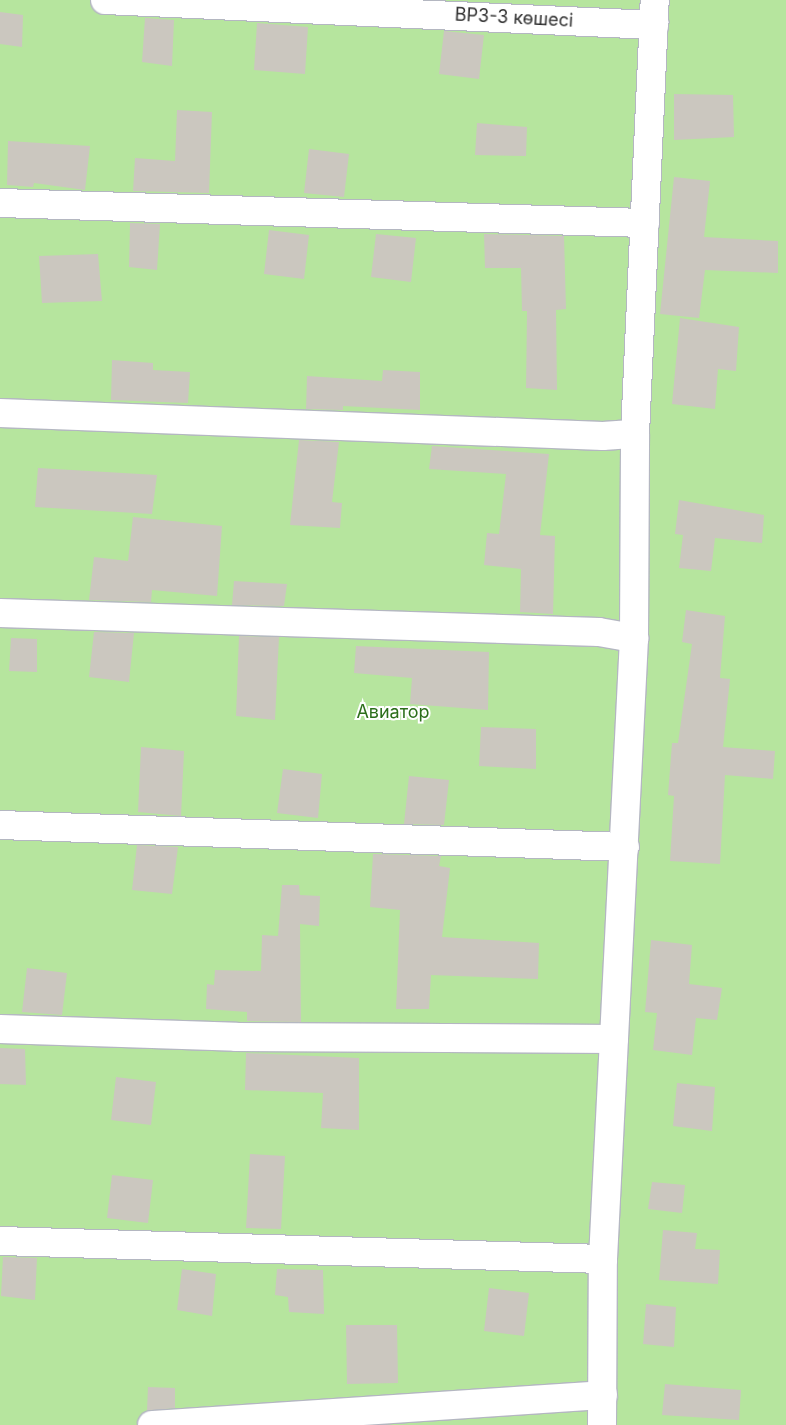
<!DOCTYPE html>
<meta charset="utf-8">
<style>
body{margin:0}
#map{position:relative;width:786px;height:1425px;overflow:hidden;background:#efe9e1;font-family:Inter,sans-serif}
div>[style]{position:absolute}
.green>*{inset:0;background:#b6e59e}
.building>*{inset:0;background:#cbc7bf}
.roads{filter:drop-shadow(1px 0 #b4b7c1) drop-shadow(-1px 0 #b4b7c1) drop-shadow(0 1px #b4b7c1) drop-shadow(0 -1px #b4b7c1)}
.minor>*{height:28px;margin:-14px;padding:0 14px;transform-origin:14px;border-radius:14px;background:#fff}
span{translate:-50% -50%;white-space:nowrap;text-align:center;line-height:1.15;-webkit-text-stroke:4px #fff;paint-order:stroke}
.street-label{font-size:18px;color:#2e2e2e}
.park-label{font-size:18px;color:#2c6e1b}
</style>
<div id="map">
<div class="green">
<div style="clip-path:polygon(0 0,786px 0,786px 1425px,0 1425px)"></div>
</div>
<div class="building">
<div style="clip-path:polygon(0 12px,23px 15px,22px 47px,0 44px)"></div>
<div style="clip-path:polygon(145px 18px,174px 20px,172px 66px,142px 62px)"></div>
<div style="clip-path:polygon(257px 23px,308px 27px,305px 74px,254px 70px)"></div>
<div style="clip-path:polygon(444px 31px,484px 35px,479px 79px,439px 74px)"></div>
<div style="clip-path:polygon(674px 94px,733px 95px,734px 137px,674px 140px)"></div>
<div style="clip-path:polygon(177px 110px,212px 112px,209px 193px,133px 191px,135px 158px,175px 161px)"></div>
<div style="clip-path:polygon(477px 123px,527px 127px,526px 156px,475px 155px)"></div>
<div style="clip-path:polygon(8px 141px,90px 146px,85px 190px,34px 183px,33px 187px,7px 185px)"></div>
<div style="clip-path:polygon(309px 149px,349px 154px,344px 197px,304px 193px)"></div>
<div style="clip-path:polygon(674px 177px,710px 181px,704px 237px,778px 241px,778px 273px,705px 270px,699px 318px,660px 314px)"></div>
<div style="clip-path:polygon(130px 223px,160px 224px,157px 270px,129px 267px)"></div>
<div style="clip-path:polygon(269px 230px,309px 235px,304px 279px,264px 274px)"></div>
<div style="clip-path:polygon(376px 234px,416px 238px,411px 282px,371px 277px)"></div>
<div style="clip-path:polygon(484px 234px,564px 236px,566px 309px,556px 310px,557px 390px,526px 388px,527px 311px,522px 311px,521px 268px,485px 268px)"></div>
<div style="clip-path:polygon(98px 254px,102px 301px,42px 303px,39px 256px)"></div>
<div style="clip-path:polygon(680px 318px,739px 327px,736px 371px,718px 369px,715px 409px,672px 404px)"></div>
<div style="clip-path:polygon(112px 360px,153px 363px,153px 370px,190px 372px,188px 403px,111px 400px)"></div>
<div style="clip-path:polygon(383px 370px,420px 372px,420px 410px,343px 406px,343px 410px,306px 409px,307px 376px,382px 381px)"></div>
<div style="clip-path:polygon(299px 440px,339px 442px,332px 502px,342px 503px,340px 528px,290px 525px)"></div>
<div style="clip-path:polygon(432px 446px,549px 454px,540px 535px,555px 536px,553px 614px,520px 612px,521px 569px,484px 565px,487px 533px,499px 534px,506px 474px,429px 469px)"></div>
<div style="clip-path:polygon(38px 468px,157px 475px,152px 514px,35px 507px)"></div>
<div style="clip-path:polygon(679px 500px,764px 515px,762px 543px,715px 538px,711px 571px,679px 568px,683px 535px,675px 534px)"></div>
<div style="clip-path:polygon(133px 517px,222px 526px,217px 596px,152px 590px,151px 602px,89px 600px,94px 557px,128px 561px)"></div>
<div style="clip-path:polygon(234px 581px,287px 584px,284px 606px,232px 605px)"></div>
<div style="clip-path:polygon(686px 610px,725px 616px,720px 678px,730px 679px,723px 747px,775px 751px,773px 779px,725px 775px,720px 864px,670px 861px,674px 796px,668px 795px,672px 743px,678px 743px,692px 644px,682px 642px)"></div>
<div style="clip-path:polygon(94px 632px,134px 633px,129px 682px,89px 677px)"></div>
<div style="clip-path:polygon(239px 636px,279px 637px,275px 720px,236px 716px)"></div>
<div style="clip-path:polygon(11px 638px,37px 639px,37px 672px,9px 671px)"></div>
<div style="clip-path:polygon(356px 646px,489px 652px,488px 710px,410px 704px,412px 678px,354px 673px)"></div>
<div style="clip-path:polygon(481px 727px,536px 729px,536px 769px,479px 766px)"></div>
<div style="clip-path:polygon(141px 747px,184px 751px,181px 816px,138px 812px)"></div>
<div style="clip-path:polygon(283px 769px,322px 774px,318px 818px,277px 813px)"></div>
<div style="clip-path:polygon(409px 776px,449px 780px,444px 825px,404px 824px)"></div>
<div style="clip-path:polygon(137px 845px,178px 847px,172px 894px,132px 890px)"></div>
<div style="clip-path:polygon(373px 854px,441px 856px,439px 866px,450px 868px,442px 937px,539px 943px,538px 979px,431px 975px,429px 1009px,396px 1009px,400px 910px,370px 907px)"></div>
<div style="clip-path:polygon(282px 885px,299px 885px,300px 895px,320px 896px,319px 926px,300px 924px,301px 1022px,247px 1021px,247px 1012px,206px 1009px,207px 984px,214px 985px,215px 970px,261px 971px,262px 935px,278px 936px)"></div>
<div style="clip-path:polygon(651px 940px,692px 945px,689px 984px,722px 988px,717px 1020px,696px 1018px,692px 1055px,653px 1050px,657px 1013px,645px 1012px)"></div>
<div style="clip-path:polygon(27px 968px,67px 973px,62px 1015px,22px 1012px)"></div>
<div style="clip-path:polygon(0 1048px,25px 1049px,26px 1085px,0 1084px)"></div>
<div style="clip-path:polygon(246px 1053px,359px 1058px,359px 1130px,321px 1128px,323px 1093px,245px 1090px)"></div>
<div style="clip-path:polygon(116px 1077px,156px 1082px,151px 1125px,111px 1120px)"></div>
<div style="clip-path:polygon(677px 1083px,715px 1087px,712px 1131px,673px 1126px)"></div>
<div style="clip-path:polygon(250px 1154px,285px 1156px,281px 1229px,246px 1228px)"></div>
<div style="clip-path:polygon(112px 1175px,153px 1180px,148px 1223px,107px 1218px)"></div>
<div style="clip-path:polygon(652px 1182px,685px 1185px,682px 1213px,648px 1209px)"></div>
<div style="clip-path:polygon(663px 1230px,697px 1233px,695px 1249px,720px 1250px,718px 1284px,659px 1280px)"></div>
<div style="clip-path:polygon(3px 1257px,37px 1258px,35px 1300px,1px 1296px)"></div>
<div style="clip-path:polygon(182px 1269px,216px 1274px,212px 1316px,177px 1310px)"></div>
<div style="clip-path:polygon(277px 1269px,323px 1270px,324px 1314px,289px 1312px,288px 1297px,275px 1295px)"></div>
<div style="clip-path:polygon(489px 1288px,529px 1293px,524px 1336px,484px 1331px)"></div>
<div style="clip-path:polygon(646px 1304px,676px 1307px,674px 1347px,643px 1344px)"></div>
<div style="clip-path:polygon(346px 1325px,397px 1325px,398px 1383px,347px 1384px)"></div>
<div style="clip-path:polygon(665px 1384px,741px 1390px,739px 1420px,662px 1415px)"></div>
<div style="clip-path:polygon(148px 1387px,175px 1388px,175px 1408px,147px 1411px)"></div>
</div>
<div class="roads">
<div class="minor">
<div style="left:105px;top:0;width:550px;rotate:2.61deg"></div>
<div style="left:0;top:203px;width:645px;rotate:1.78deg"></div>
<div style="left:0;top:413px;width:603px;rotate:2.18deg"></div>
<div style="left:603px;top:436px;width:32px;rotate:-4deg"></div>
<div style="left:0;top:613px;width:599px;rotate:1.82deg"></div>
<div style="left:599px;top:632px;width:36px;rotate:10deg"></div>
<div style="left:0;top:825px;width:625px;rotate:2.02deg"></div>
<div style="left:0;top:1029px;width:236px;rotate:1.9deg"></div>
<div style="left:236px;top:1037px;width:378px;rotate:0.3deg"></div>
<div style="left:0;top:1241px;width:603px;rotate:1.71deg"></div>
<div style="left:152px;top:1425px;width:452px;rotate:-3.8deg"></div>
<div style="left:602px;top:1425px;width:166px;rotate:-89.7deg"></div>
<div style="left:603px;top:1259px;width:622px;rotate:-87.14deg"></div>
<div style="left:634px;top:638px;width:204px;rotate:-89.7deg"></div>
<div style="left:635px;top:434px;width:434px;rotate:-87.4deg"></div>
</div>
</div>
<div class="street-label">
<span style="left:514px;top:18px;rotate:3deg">ВРЗ-3 көшесі</span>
</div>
<div class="park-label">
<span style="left:393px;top:712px">Авиатор</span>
</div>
</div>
